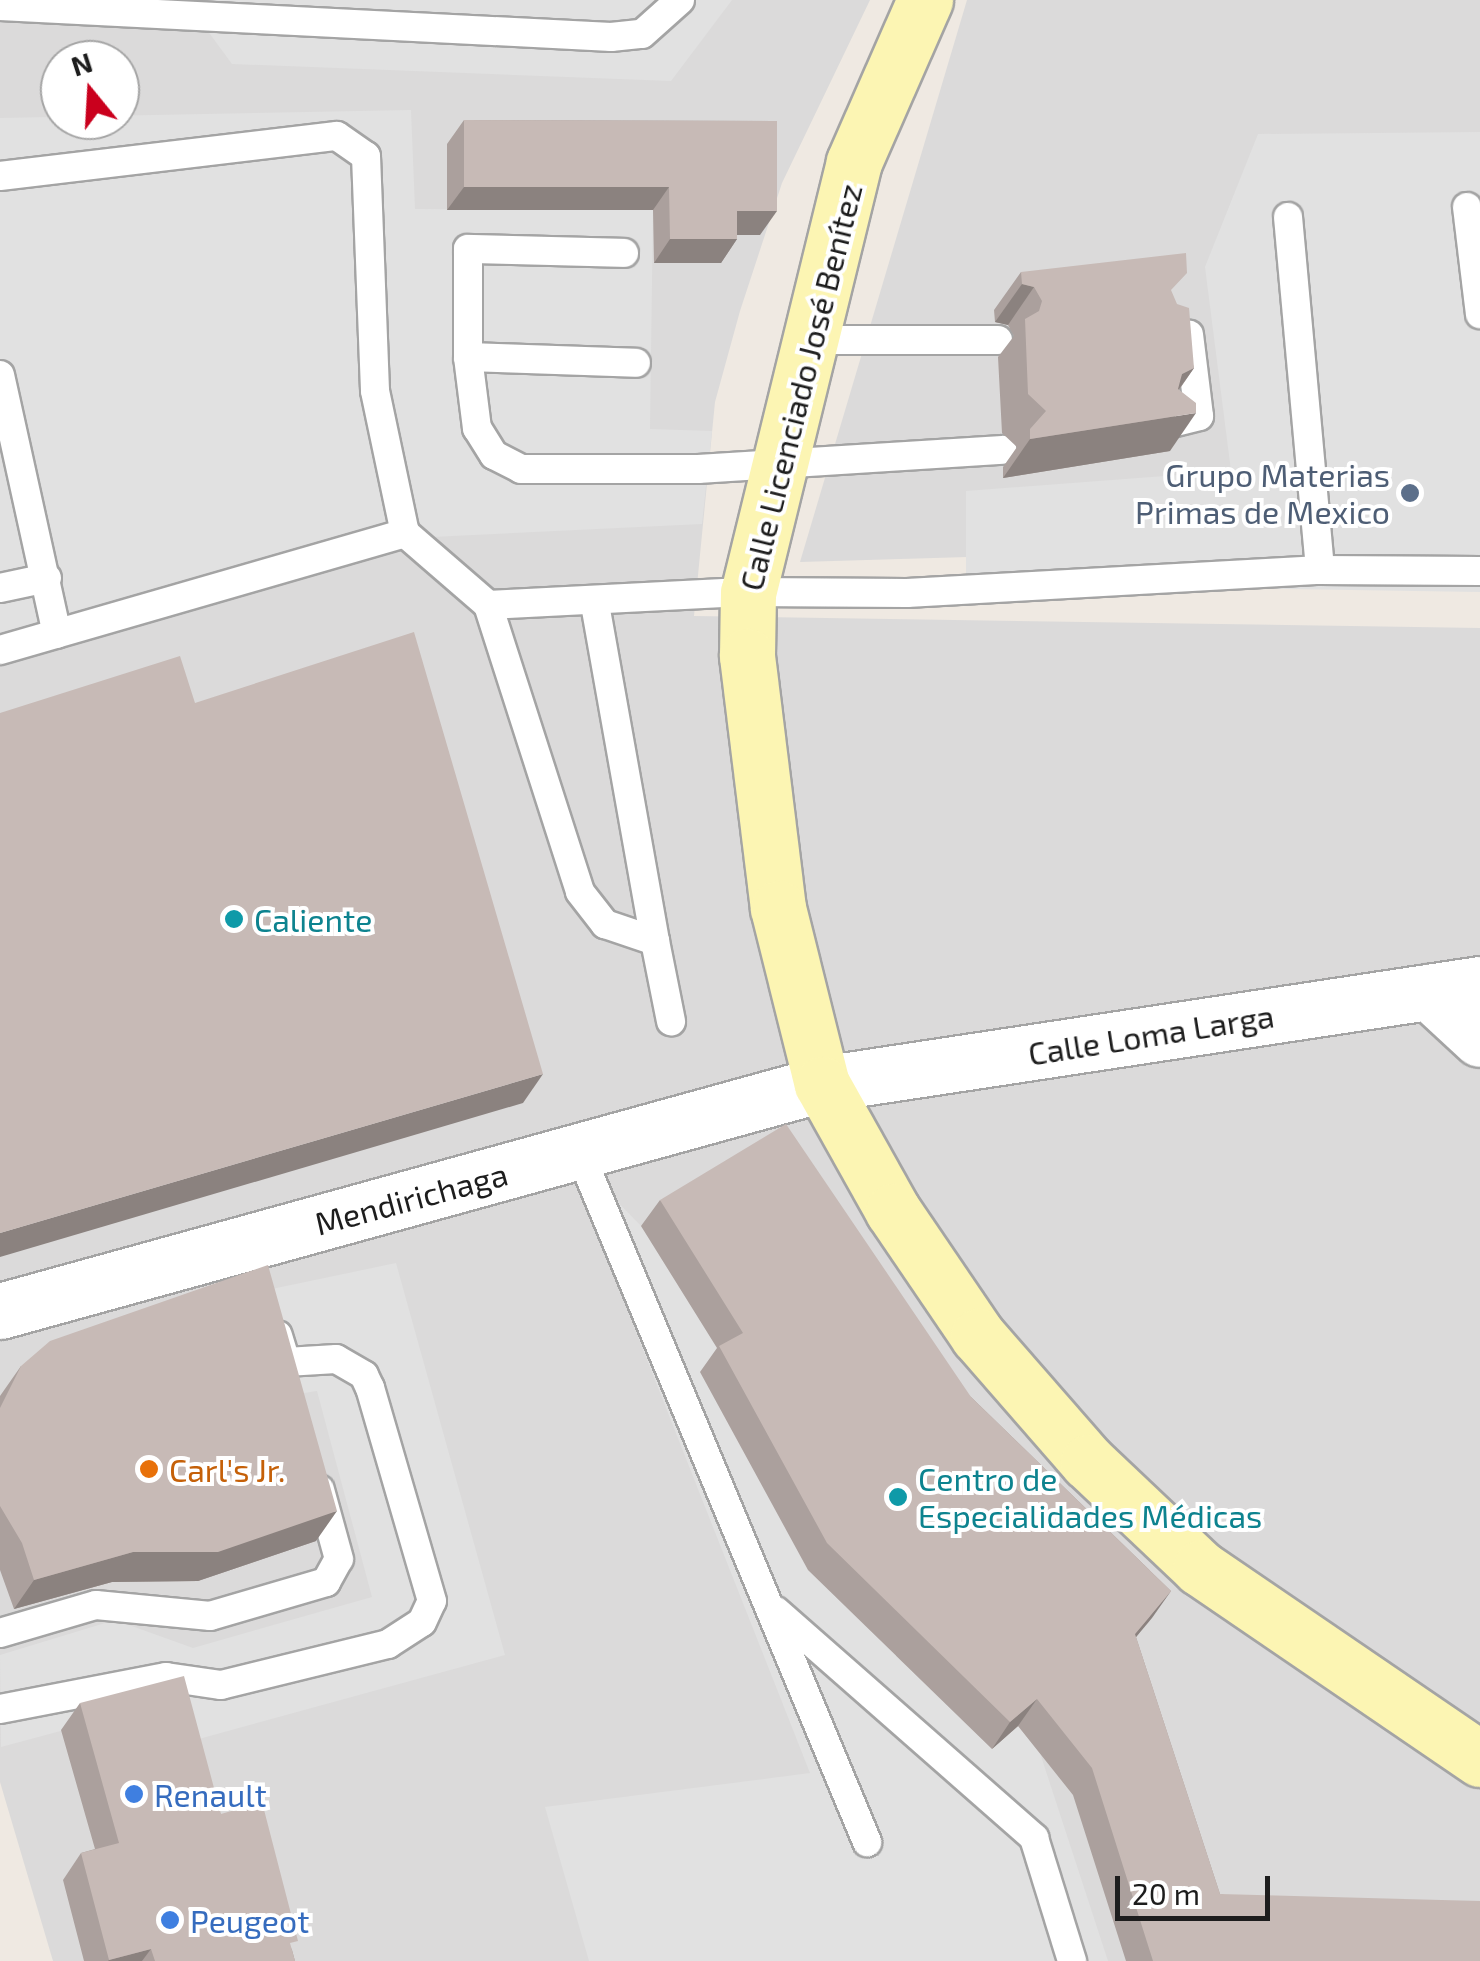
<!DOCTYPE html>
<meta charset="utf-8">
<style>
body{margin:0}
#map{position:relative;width:1480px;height:1961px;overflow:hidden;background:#efe9e2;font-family:"Exo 2",sans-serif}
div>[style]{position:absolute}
.residential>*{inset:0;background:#dbdada}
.parking>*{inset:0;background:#e1e1e1}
.roads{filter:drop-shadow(2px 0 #a4a4a4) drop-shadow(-2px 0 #a4a4a4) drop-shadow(0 2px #a4a4a4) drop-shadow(0 -2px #a4a4a4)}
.lane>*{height:28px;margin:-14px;padding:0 14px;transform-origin:14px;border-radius:14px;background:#fff}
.street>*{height:55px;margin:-27.5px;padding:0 27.5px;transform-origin:27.5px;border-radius:27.5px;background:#fff}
.secondary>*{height:55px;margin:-27.5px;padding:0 27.5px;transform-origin:27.5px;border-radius:27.5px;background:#fcf5b3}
.wall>*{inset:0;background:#aba09d}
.shaded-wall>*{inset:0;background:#8b827f}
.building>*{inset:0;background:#c7bab6}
.dots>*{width:28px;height:28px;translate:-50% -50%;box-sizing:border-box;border:5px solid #fff;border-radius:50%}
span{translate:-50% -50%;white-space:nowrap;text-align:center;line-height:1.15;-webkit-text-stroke:8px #fff;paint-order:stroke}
.street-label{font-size:32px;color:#1d1d1d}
.service-label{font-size:32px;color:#4e5e75}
.right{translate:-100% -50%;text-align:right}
.culture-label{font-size:32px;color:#0d838f}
.left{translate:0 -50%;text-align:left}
.food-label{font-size:32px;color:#c56008}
.shop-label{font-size:32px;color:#366cbe}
.north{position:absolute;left:40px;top:40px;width:100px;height:100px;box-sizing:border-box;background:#fff;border:2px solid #a5a5a5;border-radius:50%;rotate:342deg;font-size:28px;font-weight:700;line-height:40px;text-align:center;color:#1d1d1d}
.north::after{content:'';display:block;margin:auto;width:35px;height:45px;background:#ca001d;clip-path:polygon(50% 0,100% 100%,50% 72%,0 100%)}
.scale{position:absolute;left:1115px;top:1876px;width:155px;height:45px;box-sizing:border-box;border:5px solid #1d1d1d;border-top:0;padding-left:12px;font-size:30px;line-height:35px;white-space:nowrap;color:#1d1d1d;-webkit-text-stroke:8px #fff;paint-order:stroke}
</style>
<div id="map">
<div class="residential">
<div style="clip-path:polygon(evenodd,0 0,870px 0,782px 183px,740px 311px,715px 402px,694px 616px,1480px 628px,1480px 1961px,53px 1961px,0 1782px,0 0,60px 60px,120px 60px,120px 120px,60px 120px,60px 60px)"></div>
<div style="clip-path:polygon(967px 0,1480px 0,1480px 542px,800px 562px)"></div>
</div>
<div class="parking">
<div style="clip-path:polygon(185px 0,732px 0,671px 81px,232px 64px)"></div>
<div style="clip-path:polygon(411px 110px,415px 209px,653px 210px,650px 429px,712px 431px,702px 524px,432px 537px,0 664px,0 118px)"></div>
<div style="clip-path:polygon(1480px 132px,1480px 592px,966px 584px,966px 491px,1231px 471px,1205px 267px,1258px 134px)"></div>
<div style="clip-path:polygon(609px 1193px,641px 1226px,725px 1360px,808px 1570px,991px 1748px,1018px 1726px,1040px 1753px,1108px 1961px,589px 1961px,545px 1807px,810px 1773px,584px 1200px)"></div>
<div style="clip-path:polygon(396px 1263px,505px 1655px,177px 1745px,165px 1703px,1px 1747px,0 1655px,115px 1620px,193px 1648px,372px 1597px,317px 1391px,279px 1397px,248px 1294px)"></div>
</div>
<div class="roads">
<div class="lane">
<div style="left:0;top:6px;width:612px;rotate:2.9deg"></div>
<div style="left:611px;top:37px;width:31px;rotate:-6deg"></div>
<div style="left:642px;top:34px;width:51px;rotate:-41.8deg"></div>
<div style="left:0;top:176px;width:339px;rotate:-6.8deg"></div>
<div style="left:337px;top:136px;width:35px;rotate:35deg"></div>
<div style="left:366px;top:156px;width:235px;rotate:87.8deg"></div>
<div style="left:375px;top:391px;width:145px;rotate:78.1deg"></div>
<div style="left:405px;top:533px;width:110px;rotate:40.9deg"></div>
<div style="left:488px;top:605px;width:301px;rotate:72.2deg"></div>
<div style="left:580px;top:892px;width:41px;rotate:52deg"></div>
<div style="left:605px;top:924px;width:53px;rotate:18.8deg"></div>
<div style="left:655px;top:941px;width:346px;rotate:-100.1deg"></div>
<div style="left:1467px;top:207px;width:108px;rotate:83.1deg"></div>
<div style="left:1288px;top:217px;width:354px;rotate:84.8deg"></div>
<div style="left:624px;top:253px;width:156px;rotate:-178.5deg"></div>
<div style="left:468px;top:249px;width:108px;rotate:90deg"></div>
<div style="left:468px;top:357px;width:72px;rotate:82.8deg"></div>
<div style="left:477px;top:428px;width:32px;rotate:58deg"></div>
<div style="left:494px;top:455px;width:30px;rotate:27deg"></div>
<div style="left:521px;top:469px;width:177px"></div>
<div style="left:698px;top:469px;width:305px;rotate:-3.6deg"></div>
<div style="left:810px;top:340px;width:188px"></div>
<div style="left:468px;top:357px;width:168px;rotate:2deg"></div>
<div style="left:0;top:375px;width:265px;rotate:77.6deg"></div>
<div style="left:1168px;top:424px;width:32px;rotate:-14deg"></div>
<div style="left:1199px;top:416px;width:82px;rotate:-97deg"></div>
<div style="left:0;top:588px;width:48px;rotate:-12deg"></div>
<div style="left:488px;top:605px;width:260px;rotate:-2.9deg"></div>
<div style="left:748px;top:592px;width:159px;rotate:0.4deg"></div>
<div style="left:907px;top:593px;width:414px;rotate:-3.2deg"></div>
<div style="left:1320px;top:570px;width:160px;rotate:0.4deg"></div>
<div style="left:0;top:650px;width:422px;rotate:-16.1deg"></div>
<div style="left:655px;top:941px;width:82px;rotate:78.7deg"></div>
<div style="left:579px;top:1151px;width:749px;rotate:67.37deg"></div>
<div style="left:776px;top:1611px;width:344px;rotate:41.3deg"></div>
<div style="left:1034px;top:1838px;width:129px;rotate:72.8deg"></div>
<div style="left:0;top:1633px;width:100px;rotate:-16.3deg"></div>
<div style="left:96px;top:1605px;width:115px;rotate:5.5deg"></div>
<div style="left:210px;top:1616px;width:121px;rotate:-16.3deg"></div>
<div style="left:326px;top:1582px;width:26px;rotate:-61deg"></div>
<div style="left:339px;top:1559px;width:72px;rotate:-105.4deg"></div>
<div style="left:0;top:1709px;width:169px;rotate:-10.9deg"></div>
<div style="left:166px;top:1677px;width:56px;rotate:8.3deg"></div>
<div style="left:221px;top:1685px;width:172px;rotate:-13.8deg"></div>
<div style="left:388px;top:1644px;width:40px;rotate:-32.9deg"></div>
<div style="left:422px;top:1622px;width:23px;rotate:-65deg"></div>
<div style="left:432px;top:1601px;width:222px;rotate:-106.2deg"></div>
<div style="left:370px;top:1388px;width:14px;rotate:-115deg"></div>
<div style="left:364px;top:1375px;width:32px;rotate:-150deg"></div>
<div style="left:336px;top:1359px;width:50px;rotate:176.6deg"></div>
<div style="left:286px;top:1362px;width:28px;rotate:-107deg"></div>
</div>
<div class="street">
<div style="left:1429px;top:992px;width:69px;rotate:42.7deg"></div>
<div style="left:0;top:1311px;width:853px;rotate:-15.44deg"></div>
<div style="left:822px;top:1084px;width:666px;rotate:-8.64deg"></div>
</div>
<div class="secondary">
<div style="left:925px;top:0;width:177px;rotate:113.7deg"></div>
<div style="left:854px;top:162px;width:443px;rotate:103.8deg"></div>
<div style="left:748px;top:592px;width:64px;rotate:90.9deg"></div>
<div style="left:747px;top:656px;width:254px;rotate:83deg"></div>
<div style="left:778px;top:908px;width:181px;rotate:76deg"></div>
<div style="left:822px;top:1084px;width:145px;rotate:60.8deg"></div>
<div style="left:893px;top:1211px;width:151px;rotate:55.8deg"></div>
<div style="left:978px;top:1336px;width:167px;rotate:48.9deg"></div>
<div style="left:1088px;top:1462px;width:154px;rotate:43.4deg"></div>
<div style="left:1200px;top:1568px;width:339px;rotate:34.3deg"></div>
</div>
</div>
<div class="wall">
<div style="clip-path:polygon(464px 120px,777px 121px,760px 235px,737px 235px,737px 239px,721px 263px,654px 263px,653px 210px,447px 210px,447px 144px)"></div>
<div style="clip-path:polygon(1021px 272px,1172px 294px,1194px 368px,1179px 390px,1170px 451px,1003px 478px,1003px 467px,1017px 447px,1002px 433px,998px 357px,1014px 336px,1008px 325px,995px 322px,994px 310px)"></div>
<div style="clip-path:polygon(660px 1200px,971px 1397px,1171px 1591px,1136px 1637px,1220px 1894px,1480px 1961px,1126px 1961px,1073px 1795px,1018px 1726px,992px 1749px,808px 1570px,700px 1372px,717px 1348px,641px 1226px)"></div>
<div style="clip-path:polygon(21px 1366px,316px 1541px,198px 1581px,112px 1582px,14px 1609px,0 1570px,0 1396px)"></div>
<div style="clip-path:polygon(80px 1703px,221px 1814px,292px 1950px,295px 1961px,84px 1961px,63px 1880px,81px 1853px,95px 1849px,61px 1730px)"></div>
</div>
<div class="shaded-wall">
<div style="clip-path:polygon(464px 187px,669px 187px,653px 210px,447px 210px)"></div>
<div style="clip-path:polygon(737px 211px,777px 211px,760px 235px,721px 235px)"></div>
<div style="clip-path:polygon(670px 239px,737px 239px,721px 263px,654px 263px)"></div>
<div style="clip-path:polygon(1022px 284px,1034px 287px,1008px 325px,995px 322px)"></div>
<div style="clip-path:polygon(1194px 368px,1167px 406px,1182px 374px)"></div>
<div style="clip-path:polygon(1196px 413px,1170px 451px,1003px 478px,1030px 439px)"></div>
<div style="clip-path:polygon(543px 1074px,523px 1103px,0 1257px,0 1233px)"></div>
<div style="clip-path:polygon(337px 1511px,316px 1541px,198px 1581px,112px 1582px,14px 1609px,34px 1580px,133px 1552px)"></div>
<div style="clip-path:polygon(1171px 1591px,1152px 1618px,1116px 1661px,1135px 1634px)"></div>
<div style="clip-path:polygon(1037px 1699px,1018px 1726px,992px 1749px,1010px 1722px)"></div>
<div style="clip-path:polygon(151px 1949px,142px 1961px,108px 1961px,109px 1960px)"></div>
</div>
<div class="building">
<div style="clip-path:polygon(464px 120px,777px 121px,777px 211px,737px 211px,737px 239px,670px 239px,669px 187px,464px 187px)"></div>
<div style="clip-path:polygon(1186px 253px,1187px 273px,1171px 290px,1177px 304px,1189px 308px,1194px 368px,1182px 374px,1178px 389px,1196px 403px,1196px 413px,1030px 439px,1030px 429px,1046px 411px,1028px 394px,1025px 319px,1039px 311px,1042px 301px,1034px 287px,1022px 284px,1021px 272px)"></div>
<div style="clip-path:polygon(414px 632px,543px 1074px,0 1233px,0 713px,180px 656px,195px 703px)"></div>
<div style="clip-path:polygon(786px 1124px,971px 1397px,1171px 1591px,1135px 1634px,1220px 1894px,1480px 1901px,1480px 1961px,1153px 1961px,1092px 1768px,1037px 1699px,1010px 1722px,827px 1543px,719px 1346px,743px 1333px,660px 1200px)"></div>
<div style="clip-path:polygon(268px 1265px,337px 1511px,218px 1552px,133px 1552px,34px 1580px,22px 1543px,0 1506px,0 1408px,21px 1366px,50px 1341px)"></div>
<div style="clip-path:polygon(184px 1676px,221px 1814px,262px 1802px,298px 1941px,290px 1943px,295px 1961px,155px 1961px,151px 1949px,109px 1960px,81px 1853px,119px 1843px,80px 1703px)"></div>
</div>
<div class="dots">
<div style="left:1410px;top:493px;background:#5c6f8a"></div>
<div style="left:234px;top:919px;background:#0f9aa8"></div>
<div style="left:149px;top:1469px;background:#e8710a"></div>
<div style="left:898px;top:1497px;background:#0f9aa8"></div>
<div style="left:134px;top:1794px;background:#3f7fe0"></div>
<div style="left:170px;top:1920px;background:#3f7fe0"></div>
</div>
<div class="street-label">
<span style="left:800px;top:387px;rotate:-76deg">Calle Licenciado José Benítez</span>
<span style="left:1151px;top:1034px;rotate:-9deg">Calle Loma Larga</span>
<span style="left:411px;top:1198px;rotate:-15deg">Mendirichaga</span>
</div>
<div class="service-label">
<span class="right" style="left:1390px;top:493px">Grupo Materias<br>Primas de Mexico</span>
</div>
<div class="culture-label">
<span class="left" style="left:254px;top:919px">Caliente</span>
<span class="left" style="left:918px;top:1497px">Centro de<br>Especialidades Médicas</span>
</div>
<div class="food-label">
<span class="left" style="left:169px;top:1469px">Carl's Jr.</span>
</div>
<div class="shop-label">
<span class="left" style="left:154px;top:1794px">Renault</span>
<span class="left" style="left:190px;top:1920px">Peugeot</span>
</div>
<div class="north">N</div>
<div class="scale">20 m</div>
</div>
